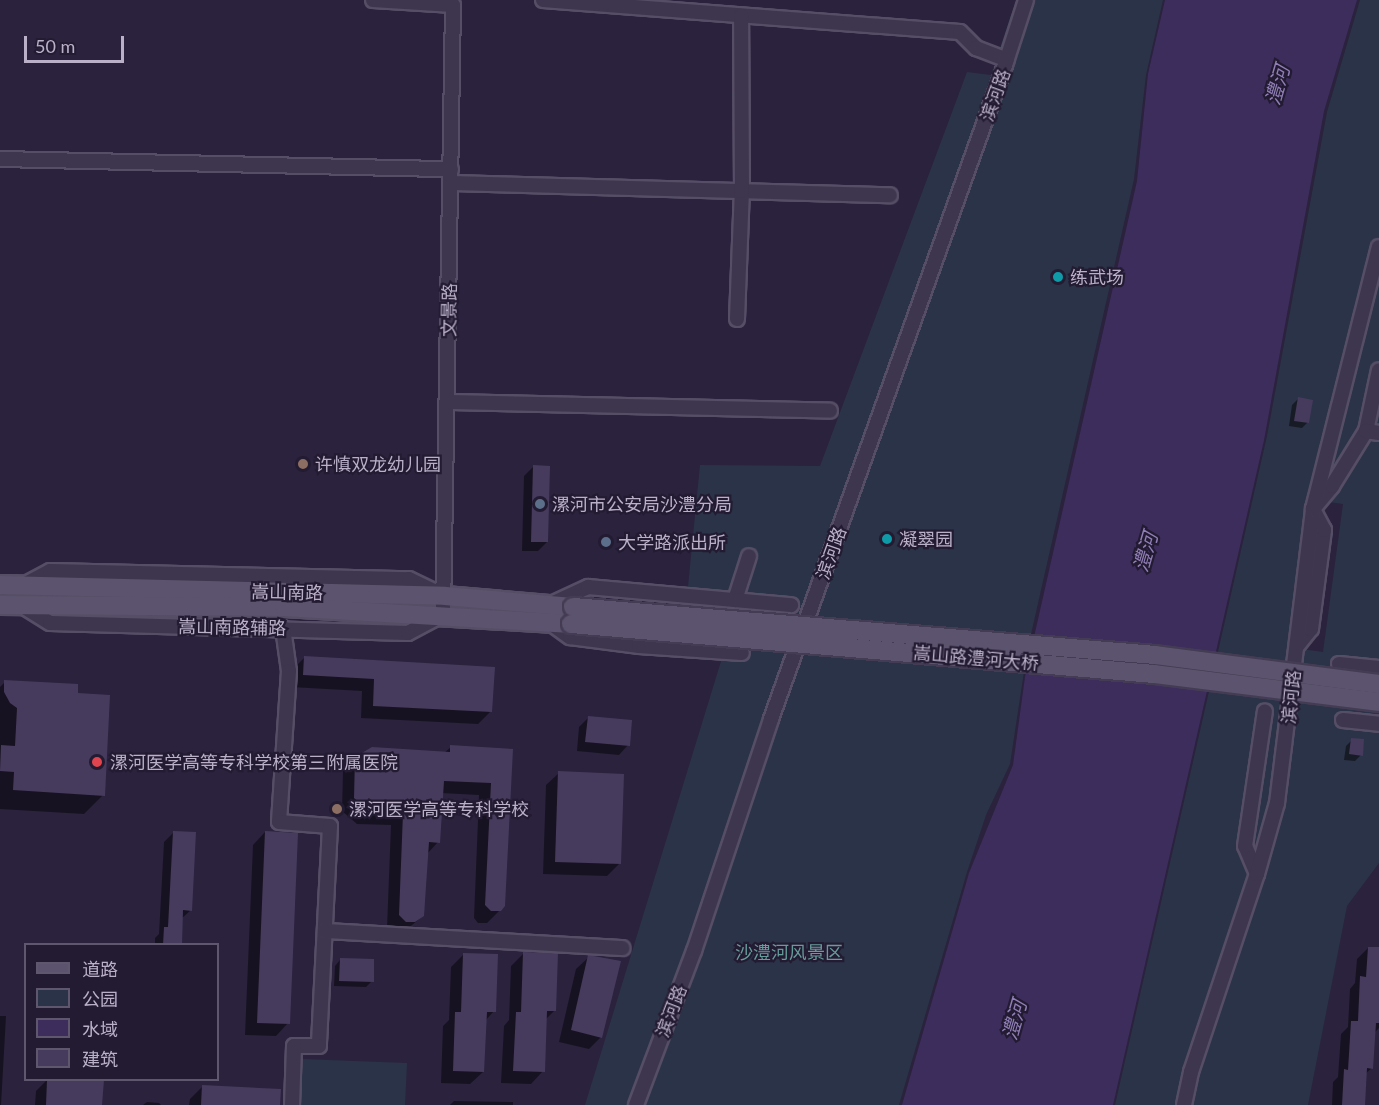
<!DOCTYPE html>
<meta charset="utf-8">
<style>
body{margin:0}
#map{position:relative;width:1379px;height:1105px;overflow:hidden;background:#2b223e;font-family:Lato,"Noto Sans SC",sans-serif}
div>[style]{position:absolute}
.green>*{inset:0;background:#2b3348}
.water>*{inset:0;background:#3d2d5d}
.shadow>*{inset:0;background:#0007}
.building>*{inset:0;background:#463b5c}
.roads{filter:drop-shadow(2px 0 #564e66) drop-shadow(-2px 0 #564e66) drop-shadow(0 2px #564e66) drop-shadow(0 -2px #564e66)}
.minor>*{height:14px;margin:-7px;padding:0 7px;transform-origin:7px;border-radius:7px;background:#3e364e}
.major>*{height:18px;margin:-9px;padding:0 9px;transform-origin:9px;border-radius:9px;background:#5c546e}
.bridges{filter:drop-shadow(2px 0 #443c54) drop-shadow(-2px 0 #443c54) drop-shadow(0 2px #443c54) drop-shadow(0 -2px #443c54)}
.major-bridge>*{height:18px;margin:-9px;padding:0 9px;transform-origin:9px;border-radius:9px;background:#5c546e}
.dots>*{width:16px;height:16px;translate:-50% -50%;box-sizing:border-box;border:3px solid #231b32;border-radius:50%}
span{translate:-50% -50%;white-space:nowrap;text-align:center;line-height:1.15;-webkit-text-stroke:4.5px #231b32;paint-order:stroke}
.street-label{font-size:18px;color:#bab1c9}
.poi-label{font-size:18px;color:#bab1c9}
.left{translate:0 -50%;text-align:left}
.park-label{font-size:18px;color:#679c9b}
.water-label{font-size:20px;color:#907fb7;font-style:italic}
.legend{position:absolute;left:24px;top:943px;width:195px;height:138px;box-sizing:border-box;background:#231b32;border:2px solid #5f576e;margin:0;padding:8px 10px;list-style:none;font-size:18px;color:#bab1c9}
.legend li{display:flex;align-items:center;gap:12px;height:30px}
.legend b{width:30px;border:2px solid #5f576e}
.scale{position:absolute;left:24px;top:36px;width:100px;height:27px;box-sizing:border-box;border:3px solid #bab1c9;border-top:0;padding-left:8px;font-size:18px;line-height:21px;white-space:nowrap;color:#bab1c9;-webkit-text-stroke:4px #231b32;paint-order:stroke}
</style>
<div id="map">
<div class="green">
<div style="clip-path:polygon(1016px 0,1163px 0,1146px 75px,1134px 179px,1027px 652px,1010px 764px,986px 815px,967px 872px,899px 1105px,585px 1105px,737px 609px,686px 607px,700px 465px,820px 466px,967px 72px,991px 75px)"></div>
<div style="clip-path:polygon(evenodd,1360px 0,1379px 0,1379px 863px,1347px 906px,1308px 1105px,1115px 1105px,1267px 436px,1327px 112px,1360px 0,1307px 499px,1343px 504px,1323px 652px,1287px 647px,1307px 499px)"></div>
<div style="clip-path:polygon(302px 1059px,407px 1063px,405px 1105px,300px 1105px)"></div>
</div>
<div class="water">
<div style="clip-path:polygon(1165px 0,1357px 0,1324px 111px,1264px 440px,1113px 1105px,902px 1105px,969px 873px,1013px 765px,1025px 677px,1137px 181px,1148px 74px)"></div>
</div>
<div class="shadow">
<div style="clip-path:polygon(1298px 399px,1308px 422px,1302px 428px,1289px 426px,1292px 405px)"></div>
<div style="clip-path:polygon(533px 467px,547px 542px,538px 551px,522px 551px,524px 476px)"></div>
<div style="clip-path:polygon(304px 658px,490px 712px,478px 724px,361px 718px,362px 691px,291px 687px,292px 670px)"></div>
<div style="clip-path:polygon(5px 682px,76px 695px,103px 795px,84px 814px,0 809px,0 687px)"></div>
<div style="clip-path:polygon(588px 718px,628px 745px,619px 755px,577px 751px,579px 727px)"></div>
<div style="clip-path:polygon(1352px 740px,1361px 755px,1355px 761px,1344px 760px,1346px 746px)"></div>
<div style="clip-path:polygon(451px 747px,512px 750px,500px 910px,487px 923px,478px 923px,474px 918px,479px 795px,441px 793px,438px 842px,427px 854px,423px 916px,401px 934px,387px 928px,391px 825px,357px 824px,342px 811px,343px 771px,356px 758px,444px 753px)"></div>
<div style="clip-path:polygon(559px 773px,619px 864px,607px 876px,543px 874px,546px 785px)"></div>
<div style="clip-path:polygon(265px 832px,288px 1023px,276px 1036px,245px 1035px,253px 845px)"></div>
<div style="clip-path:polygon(173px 833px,191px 910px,181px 919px,180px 944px,155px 944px,155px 938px,159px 934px,164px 842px)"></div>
<div style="clip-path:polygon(1368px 948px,1379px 949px,1379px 1028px,1374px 1033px,1372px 1068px,1365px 1074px,1364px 1105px,1332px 1105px,1333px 1082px,1338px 1077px,1341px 1034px,1348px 1027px,1350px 989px,1355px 983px,1357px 959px)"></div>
<div style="clip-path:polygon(524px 953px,554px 1011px,545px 1020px,543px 1071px,531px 1084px,501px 1083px,504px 1026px,509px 1020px,511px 966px)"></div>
<div style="clip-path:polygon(464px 954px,494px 1011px,485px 1021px,483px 1072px,470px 1084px,441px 1083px,443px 1026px,449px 1020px,451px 967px)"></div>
<div style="clip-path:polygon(589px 957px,601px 1037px,589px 1049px,559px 1042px,576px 969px)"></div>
<div style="clip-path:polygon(340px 960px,372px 981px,366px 987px,334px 986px,335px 966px)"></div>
<div style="clip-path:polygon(0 1016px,6px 1016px,1px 1105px,0 1105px)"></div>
<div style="clip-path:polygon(47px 1080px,102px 1081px,101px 1105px,35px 1105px,36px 1091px)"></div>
<div style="clip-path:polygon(202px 1087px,278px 1105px,189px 1105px,190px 1099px)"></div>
<div style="clip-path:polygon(454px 1101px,513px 1102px,513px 1105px,450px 1105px)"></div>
<div style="clip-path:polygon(147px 1102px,159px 1103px,161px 1105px,143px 1105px)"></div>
</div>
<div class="building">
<div style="clip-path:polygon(1298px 397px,1313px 400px,1309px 423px,1294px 421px)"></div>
<div style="clip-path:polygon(533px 465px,550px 466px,548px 542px,531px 542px)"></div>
<div style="clip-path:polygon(304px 656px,495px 667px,492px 712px,373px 706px,374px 679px,303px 675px)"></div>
<div style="clip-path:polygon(4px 680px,78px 684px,78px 693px,110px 695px,105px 796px,13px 790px,14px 772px,0 771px,1px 745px,15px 746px,17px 708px,10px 703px,4px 692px)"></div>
<div style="clip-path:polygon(588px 716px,632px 720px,630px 746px,585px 742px)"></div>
<div style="clip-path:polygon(1351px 738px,1364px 739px,1363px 756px,1349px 754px)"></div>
<div style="clip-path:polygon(450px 745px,513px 749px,505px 906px,501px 911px,491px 911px,485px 905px,491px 783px,444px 781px,440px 843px,429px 842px,424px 916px,415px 922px,406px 922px,399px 915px,403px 813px,370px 812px,354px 798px,355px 757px,372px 747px,450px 752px)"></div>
<div style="clip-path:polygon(558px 771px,624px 774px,621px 864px,555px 862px)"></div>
<div style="clip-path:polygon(173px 831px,196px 832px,192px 911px,183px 910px,182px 945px,163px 945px,164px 927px,168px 927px)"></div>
<div style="clip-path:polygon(265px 831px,298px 833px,290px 1024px,257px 1023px)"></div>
<div style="clip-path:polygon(1368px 947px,1379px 947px,1379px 1023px,1376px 1023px,1373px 1069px,1367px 1068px,1365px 1105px,1342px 1105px,1344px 1069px,1348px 1070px,1351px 1021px,1358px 1021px,1360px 976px,1366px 977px)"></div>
<div style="clip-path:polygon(523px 952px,558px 953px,556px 1011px,547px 1011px,545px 1072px,513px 1071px,516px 1012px,521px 1012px)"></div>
<div style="clip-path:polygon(463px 953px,498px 954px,496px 1012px,487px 1012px,484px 1072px,453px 1071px,455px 1012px,461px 1012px)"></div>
<div style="clip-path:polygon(588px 955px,621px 961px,602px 1038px,571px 1030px)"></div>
<div style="clip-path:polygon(340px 958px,374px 959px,374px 982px,339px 981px)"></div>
<div style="clip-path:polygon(47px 1080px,104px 1080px,102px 1105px,46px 1105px)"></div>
<div style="clip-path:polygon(202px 1085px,281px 1089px,280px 1105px,201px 1105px)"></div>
</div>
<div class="roads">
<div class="minor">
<div style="left:373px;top:0;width:80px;rotate:3.6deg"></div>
<div style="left:543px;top:0;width:418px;rotate:4.4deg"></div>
<div style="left:960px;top:32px;width:23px;rotate:45deg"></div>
<div style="left:976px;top:48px;width:33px;rotate:21deg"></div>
<div style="left:0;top:159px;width:451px;rotate:1.3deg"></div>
<div style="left:451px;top:183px;width:439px;rotate:1.6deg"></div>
<div style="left:737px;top:319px;width:128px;rotate:-87.8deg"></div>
<div style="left:742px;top:191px;width:175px;rotate:-90.3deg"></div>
<div style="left:447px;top:402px;width:383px;rotate:1.3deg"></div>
<div style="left:1366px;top:431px;width:62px;rotate:-78deg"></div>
<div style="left:22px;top:586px;width:32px;rotate:-28deg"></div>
<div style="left:50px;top:571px;width:359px;rotate:1.3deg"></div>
<div style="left:409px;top:579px;width:34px;rotate:26deg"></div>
<div style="left:735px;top:600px;width:46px;rotate:-72.3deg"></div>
<div style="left:551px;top:604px;width:41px;rotate:-24.7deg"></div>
<div style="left:588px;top:587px;width:204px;rotate:5.1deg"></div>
<div style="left:21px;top:605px;width:34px;rotate:32deg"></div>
<div style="left:50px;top:623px;width:358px;rotate:1.6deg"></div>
<div style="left:408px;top:633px;width:40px;rotate:-28deg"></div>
<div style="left:443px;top:614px;width:609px;rotate:-89.06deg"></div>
<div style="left:549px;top:622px;width:26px;rotate:36deg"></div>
<div style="left:570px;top:637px;width:70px;rotate:7.4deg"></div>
<div style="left:639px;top:646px;width:103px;rotate:3.9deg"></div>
<div style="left:283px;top:628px;width:43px;rotate:82.1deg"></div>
<div style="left:289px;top:671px;width:151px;rotate:93.8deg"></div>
<div style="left:279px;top:822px;width:51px;rotate:4.5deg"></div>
<div style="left:330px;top:826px;width:220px;rotate:92.9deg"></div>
<div style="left:319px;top:1046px;width:25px;rotate:180deg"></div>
<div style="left:294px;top:1046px;width:59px;rotate:91.9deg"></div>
<div style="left:1297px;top:646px;width:22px;rotate:-51deg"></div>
<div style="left:1311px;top:629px;width:100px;rotate:-82.5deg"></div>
<div style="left:1324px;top:530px;width:24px;rotate:-118deg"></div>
<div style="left:1313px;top:509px;width:30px;rotate:-50deg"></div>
<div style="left:1332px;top:486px;width:65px;rotate:-58.3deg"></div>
<div style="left:1366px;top:431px;width:13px;rotate:9deg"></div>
<div style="left:1339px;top:664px;width:40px;rotate:5.7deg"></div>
<div style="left:1343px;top:720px;width:36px;rotate:6deg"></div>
<div style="left:1257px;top:874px;width:30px;rotate:-113deg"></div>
<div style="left:1245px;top:846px;width:136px;rotate:-81.6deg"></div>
<div style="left:325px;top:931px;width:298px;rotate:3.3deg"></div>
<div style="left:636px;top:1105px;width:165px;rotate:-69.4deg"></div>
<div style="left:694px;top:951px;width:244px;rotate:-71.6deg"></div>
<div style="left:771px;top:719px;width:695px;rotate:-70.31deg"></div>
<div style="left:1005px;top:65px;width:68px;rotate:-72.1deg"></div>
<div style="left:1184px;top:1105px;width:34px;rotate:-78deg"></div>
<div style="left:1191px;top:1072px;width:209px;rotate:-71.6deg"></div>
<div style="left:1257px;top:874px;width:74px;rotate:-74.3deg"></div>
<div style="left:1277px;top:803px;width:296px;rotate:-83deg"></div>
<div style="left:1313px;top:509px;width:270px;rotate:-75.9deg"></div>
</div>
<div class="major">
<div style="left:0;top:585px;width:445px;rotate:1.4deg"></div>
<div style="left:445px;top:596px;width:128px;rotate:4.9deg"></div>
<div style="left:0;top:605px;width:284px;rotate:0.4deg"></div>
<div style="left:284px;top:607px;width:288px;rotate:3.4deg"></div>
</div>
</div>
<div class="bridges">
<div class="major-bridge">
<div style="left:573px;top:607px;width:584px;rotate:4.71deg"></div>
<div style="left:1155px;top:655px;width:226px;rotate:7.4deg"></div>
<div style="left:571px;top:624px;width:585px;rotate:4.9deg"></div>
<div style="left:1154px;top:674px;width:227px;rotate:7.1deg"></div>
</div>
</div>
<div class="dots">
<div style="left:1058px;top:277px;background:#0f9aa8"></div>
<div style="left:303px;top:464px;background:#8d6e63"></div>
<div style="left:540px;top:504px;background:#5c6f8a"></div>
<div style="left:887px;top:539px;background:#0f9aa8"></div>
<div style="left:606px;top:542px;background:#5c6f8a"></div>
<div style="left:97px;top:762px;background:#e0444e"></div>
<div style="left:337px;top:809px;background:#8d6e63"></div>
</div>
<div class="street-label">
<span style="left:995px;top:95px;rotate:-70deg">滨河路</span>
<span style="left:449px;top:310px;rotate:-89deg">文景路</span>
<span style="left:831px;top:553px;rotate:-70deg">滨河路</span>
<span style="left:287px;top:592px;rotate:1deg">嵩山南路</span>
<span style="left:232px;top:627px;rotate:1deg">嵩山南路辅路</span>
<span style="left:976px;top:658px;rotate:5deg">嵩山路澧河大桥</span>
<span style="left:1291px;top:697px;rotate:-84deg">滨河路</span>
<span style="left:671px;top:1011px;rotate:-69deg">滨河路</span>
</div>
<div class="poi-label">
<span class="left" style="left:1070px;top:277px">练武场</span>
<span class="left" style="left:315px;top:464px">许慎双龙幼儿园</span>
<span class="left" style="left:552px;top:504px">漯河市公安局沙澧分局</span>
<span class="left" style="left:899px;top:539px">凝翠园</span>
<span class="left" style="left:618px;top:542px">大学路派出所</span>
<span class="left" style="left:110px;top:762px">漯河医学高等专科学校第三附属医院</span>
<span class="left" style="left:349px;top:809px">漯河医学高等专科学校</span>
</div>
<div class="park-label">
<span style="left:789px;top:952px">沙澧河风景区</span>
</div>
<div class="water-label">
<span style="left:1277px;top:85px;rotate:-74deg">澧河</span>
<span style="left:1145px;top:552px;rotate:-74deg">澧河</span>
<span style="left:1014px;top:1020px;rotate:-74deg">澧河</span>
</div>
<ul class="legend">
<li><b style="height:8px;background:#5c546e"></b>道路</li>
<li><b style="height:16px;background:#2b3348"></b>公园</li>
<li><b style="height:16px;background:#3d2d5d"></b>水域</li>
<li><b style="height:16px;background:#463b5c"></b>建筑</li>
</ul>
<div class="scale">50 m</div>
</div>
